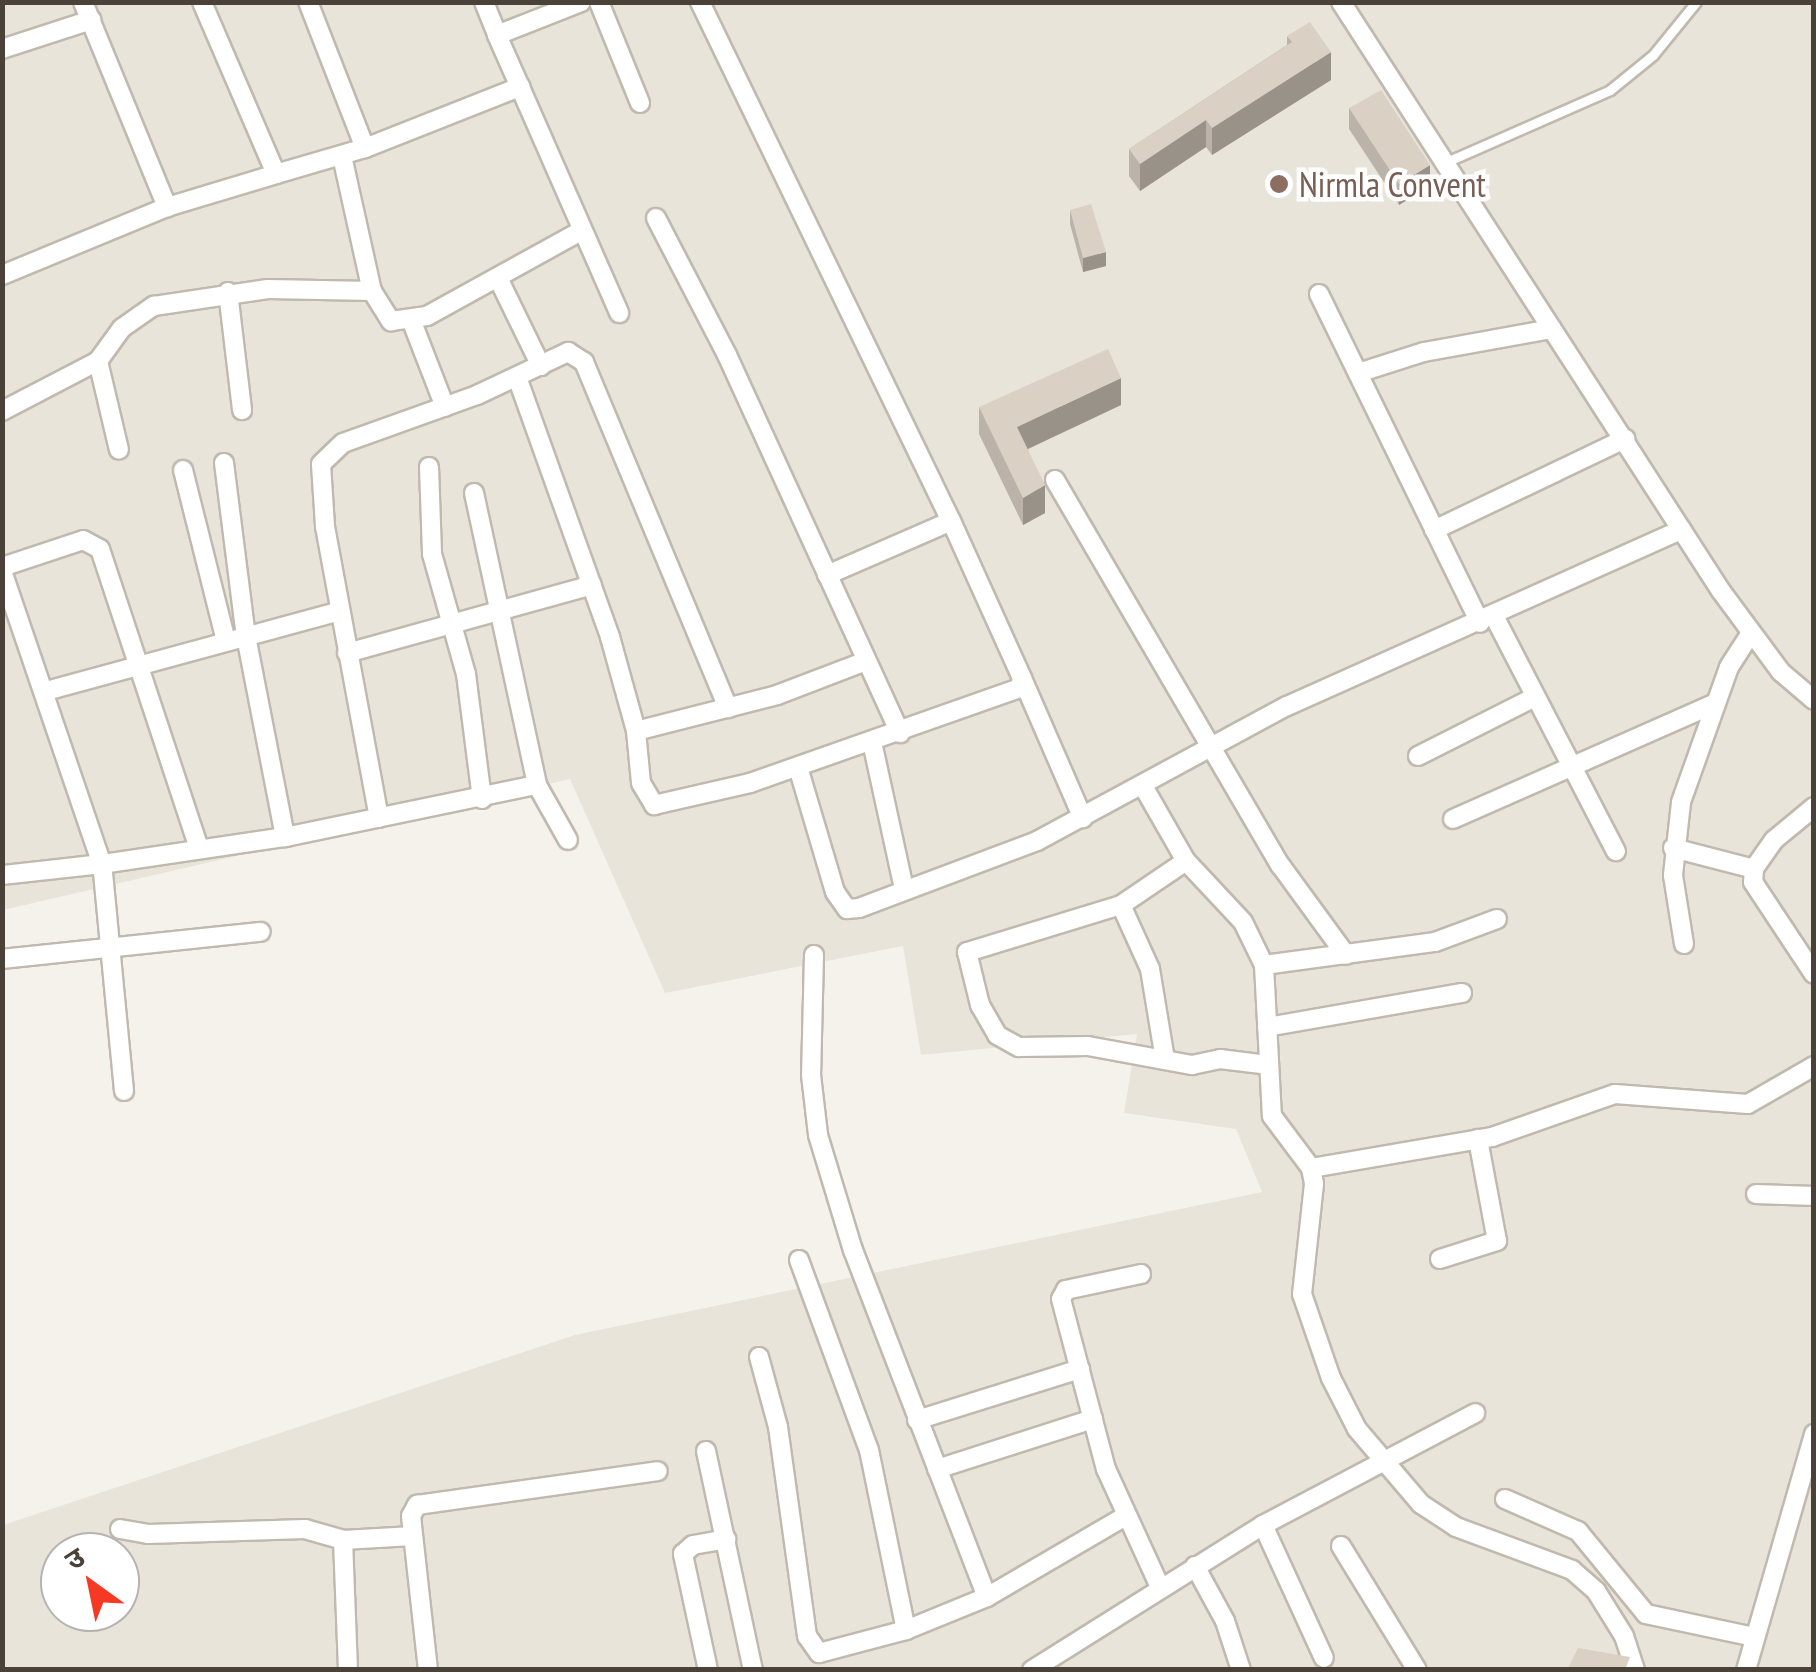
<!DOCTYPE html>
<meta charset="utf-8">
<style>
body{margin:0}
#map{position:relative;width:1816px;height:1672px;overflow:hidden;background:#f5f2ec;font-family:"PT Sans Narrow","Noto Sans Devanagari",sans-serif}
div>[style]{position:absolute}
.residential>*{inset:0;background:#e9e4da}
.roads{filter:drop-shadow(2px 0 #c1b9ae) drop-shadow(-2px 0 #c1b9ae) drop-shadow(0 2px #c1b9ae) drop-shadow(0 -2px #c1b9ae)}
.lane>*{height:9px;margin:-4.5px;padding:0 4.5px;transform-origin:4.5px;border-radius:4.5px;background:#fff}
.street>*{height:18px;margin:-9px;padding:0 9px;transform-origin:9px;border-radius:9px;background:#fff}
.wall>*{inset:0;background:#bbb3a9}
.shaded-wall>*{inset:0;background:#999289}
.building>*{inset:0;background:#dad0c4}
.dots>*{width:28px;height:28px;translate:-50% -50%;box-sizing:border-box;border:5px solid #fff;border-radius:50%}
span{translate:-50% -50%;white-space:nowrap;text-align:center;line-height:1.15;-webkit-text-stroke:9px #fff;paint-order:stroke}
.education-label{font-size:35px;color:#785e54}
.left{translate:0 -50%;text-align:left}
.frame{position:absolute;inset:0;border:5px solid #4a4239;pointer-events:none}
.north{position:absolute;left:40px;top:1532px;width:100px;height:100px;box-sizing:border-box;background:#fff;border:2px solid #b7b3b0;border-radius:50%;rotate:327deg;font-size:28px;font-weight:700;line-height:40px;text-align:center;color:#4a4239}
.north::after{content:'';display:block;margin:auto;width:35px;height:45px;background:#f53923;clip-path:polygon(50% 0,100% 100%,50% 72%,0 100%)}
</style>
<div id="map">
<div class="residential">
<div style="clip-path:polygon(evenodd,3px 3px,1813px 3px,1813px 1669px,3px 1669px,3px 1525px,575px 1335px,1262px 1192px,1236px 1129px,1124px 1113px,1137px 1034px,921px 1055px,903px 946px,665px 993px,570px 779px,3px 910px,3px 3px,60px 1552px,120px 1552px,120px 1612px,60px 1612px,60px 1552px)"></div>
</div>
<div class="roads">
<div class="lane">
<div style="left:1444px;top:163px;width:181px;rotate:-23.7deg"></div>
<div style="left:1610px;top:90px;width:55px;rotate:-39.1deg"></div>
<div style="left:1653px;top:55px;width:68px;rotate:-50.9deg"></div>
</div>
<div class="street">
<div style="left:83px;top:2px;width:222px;rotate:67.7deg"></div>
<div style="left:484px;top:2px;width:35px;rotate:68deg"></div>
<div style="left:599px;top:2px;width:109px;rotate:67.9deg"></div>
<div style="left:1341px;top:2px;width:701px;rotate:57.17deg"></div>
<div style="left:1721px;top:591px;width:101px;rotate:53.5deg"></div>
<div style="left:1781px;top:672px;width:43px;rotate:40.3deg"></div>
<div style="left:2px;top:49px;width:94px;rotate:-18deg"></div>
<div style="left:520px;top:87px;width:57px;rotate:-113.9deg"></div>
<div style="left:497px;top:35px;width:90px;rotate:-21.4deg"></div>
<div style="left:365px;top:148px;width:167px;rotate:-21.5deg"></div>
<div style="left:520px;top:87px;width:247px;rotate:66.3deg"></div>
<div style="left:342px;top:156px;width:138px;rotate:77.5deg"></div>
<div style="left:372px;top:291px;width:36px;rotate:58deg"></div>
<div style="left:391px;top:321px;width:36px;rotate:-8deg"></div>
<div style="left:427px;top:316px;width:176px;rotate:-28.9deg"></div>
<div style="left:276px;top:174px;width:93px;rotate:-16.3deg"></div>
<div style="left:365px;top:148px;width:157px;rotate:-111.3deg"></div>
<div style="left:656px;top:218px;width:154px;rotate:62.6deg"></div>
<div style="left:727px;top:355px;width:416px;rotate:65.4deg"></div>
<div style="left:2px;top:275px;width:178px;rotate:-22.4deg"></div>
<div style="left:167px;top:207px;width:114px;rotate:-16.8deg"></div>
<div style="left:276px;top:174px;width:187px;rotate:-113.3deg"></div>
<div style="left:498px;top:278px;width:98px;rotate:64deg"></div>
<div style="left:228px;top:292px;width:119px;rotate:83.2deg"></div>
<div style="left:1319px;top:294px;width:366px;rotate:63.9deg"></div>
<div style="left:412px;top:322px;width:91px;rotate:68.8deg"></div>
<div style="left:98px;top:361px;width:91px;rotate:76.7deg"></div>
<div style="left:1358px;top:373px;width:69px;rotate:-17.7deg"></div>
<div style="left:1424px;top:352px;width:130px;rotate:-10.2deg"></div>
<div style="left:517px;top:377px;width:276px;rotate:70.3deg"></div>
<div style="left:610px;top:637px;width:98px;rotate:74.5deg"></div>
<div style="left:636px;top:731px;width:52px;rotate:84.5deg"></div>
<div style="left:641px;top:783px;width:26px;rotate:59deg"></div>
<div style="left:654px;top:805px;width:98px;rotate:-12.9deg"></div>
<div style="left:750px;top:783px;width:286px;rotate:-19.4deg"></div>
<div style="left:1020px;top:688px;width:10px;rotate:-79deg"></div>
<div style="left:1022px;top:678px;width:172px;rotate:-114.3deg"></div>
<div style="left:951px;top:521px;width:577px;rotate:-115.81deg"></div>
<div style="left:2px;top:411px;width:108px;rotate:-27.5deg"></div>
<div style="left:98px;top:361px;width:41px;rotate:-54deg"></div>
<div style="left:122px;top:328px;width:39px;rotate:-35deg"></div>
<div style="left:154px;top:306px;width:115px;rotate:-8.5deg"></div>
<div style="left:268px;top:289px;width:104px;rotate:1.1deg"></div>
<div style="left:224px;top:463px;width:174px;rotate:82.8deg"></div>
<div style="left:246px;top:636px;width:205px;rotate:79deg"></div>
<div style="left:429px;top:467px;width:87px;rotate:88deg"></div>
<div style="left:432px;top:554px;width:125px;rotate:74.2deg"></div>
<div style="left:466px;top:674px;width:126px;rotate:82.7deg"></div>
<div style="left:183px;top:470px;width:176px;rotate:75.9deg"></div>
<div style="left:1055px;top:480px;width:447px;rotate:59.7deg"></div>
<div style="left:1281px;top:866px;width:110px;rotate:53.9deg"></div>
<div style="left:474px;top:493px;width:299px;rotate:77.8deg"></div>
<div style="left:537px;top:785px;width:63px;rotate:60.6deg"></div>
<div style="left:1434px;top:530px;width:212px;rotate:-25.5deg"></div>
<div style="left:2px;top:567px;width:85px;rotate:-18.4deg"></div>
<div style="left:83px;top:540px;width:19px;rotate:28deg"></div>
<div style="left:100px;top:549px;width:315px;rotate:71.7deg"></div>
<div style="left:2px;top:571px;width:310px;rotate:71.2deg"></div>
<div style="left:102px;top:864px;width:101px;rotate:173.7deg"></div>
<div style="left:827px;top:575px;width:135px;rotate:-23.5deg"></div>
<div style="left:1494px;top:616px;width:265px;rotate:62.6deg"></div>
<div style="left:347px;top:653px;width:254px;rotate:-15.5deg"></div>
<div style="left:1022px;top:678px;width:153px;rotate:66.5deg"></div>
<div style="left:46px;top:691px;width:305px;rotate:-15.2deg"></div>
<div style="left:636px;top:731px;width:146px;rotate:-14.3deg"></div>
<div style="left:777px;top:695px;width:95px;rotate:-20.9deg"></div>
<div style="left:872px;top:742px;width:150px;rotate:77.7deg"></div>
<div style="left:1418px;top:756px;width:131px;rotate:-26.8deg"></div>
<div style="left:798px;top:767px;width:130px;rotate:73.5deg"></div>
<div style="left:835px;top:892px;width:21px;rotate:55deg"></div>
<div style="left:847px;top:909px;width:12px;rotate:-5deg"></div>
<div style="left:859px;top:908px;width:190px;rotate:-20.6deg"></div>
<div style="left:1037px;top:841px;width:284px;rotate:-28.4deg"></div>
<div style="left:1287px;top:706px;width:432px;rotate:-24.1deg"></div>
<div style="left:1143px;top:786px;width:86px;rotate:60.2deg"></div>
<div style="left:1186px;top:861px;width:83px;rotate:46.9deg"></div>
<div style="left:1243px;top:922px;width:48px;rotate:64deg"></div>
<div style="left:1264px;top:965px;width:151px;rotate:87deg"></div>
<div style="left:1272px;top:1116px;width:65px;rotate:53.1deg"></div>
<div style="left:1311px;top:1168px;width:16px;rotate:79deg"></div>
<div style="left:1314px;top:1184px;width:111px;rotate:96.2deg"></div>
<div style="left:1302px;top:1294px;width:89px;rotate:71deg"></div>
<div style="left:1331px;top:1378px;width:57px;rotate:63deg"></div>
<div style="left:1357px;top:1429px;width:99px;rotate:49.5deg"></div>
<div style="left:1421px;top:1504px;width:42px;rotate:33.3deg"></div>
<div style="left:1456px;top:1527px;width:124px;rotate:20.3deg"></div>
<div style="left:1572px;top:1570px;width:32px;rotate:41deg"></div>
<div style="left:1596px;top:1591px;width:53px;rotate:58.1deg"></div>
<div style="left:1624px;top:1636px;width:36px;rotate:72deg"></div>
<div style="left:1814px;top:807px;width:52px;rotate:140.5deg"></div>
<div style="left:1774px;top:840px;width:35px;rotate:125deg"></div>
<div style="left:1754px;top:869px;width:13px;rotate:94deg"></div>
<div style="left:1753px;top:882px;width:110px;rotate:56.5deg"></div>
<div style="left:379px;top:818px;width:297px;rotate:-100.5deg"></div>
<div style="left:325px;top:526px;width:62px;rotate:-93.7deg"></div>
<div style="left:321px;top:464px;width:30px;rotate:-44deg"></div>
<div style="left:343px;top:443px;width:142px;rotate:-19.7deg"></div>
<div style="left:477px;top:395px;width:101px;rotate:-25.3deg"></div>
<div style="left:568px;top:352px;width:19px;rotate:32deg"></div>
<div style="left:584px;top:362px;width:375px;rotate:67.4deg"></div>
<div style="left:1453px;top:819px;width:285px;rotate:-23.8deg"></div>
<div style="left:1673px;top:848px;width:84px;rotate:14.5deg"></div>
<div style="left:1186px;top:861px;width:78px;rotate:145.9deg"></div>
<div style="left:1121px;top:905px;width:161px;rotate:163deg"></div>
<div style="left:967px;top:952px;width:55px;rotate:76.2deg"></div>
<div style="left:980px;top:1005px;width:34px;rotate:60deg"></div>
<div style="left:997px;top:1035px;width:25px;rotate:29deg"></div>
<div style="left:1019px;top:1047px;width:69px;rotate:-0.8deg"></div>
<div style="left:1088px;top:1046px;width:106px;rotate:10.4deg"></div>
<div style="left:1192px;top:1065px;width:29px;rotate:-12deg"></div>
<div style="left:1220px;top:1059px;width:48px;rotate:7.1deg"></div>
<div style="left:1121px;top:905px;width:70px;rotate:65.6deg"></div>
<div style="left:1150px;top:969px;width:92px;rotate:80.6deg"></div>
<div style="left:1684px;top:944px;width:70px;rotate:-99.1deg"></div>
<div style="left:1673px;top:875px;width:73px;rotate:-83.7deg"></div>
<div style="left:1681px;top:802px;width:143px;rotate:-70.4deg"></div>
<div style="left:1729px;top:667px;width:40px;rotate:-57.1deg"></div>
<div style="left:814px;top:955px;width:120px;rotate:91.4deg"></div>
<div style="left:811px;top:1075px;width:60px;rotate:83.3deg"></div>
<div style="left:818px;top:1135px;width:120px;rotate:73.1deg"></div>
<div style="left:853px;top:1250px;width:372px;rotate:68.9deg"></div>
<div style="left:2px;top:959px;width:260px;rotate:-6deg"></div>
<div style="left:1264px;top:965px;width:173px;rotate:-7.7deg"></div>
<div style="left:1435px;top:942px;width:66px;rotate:-20.4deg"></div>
<div style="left:1267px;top:1027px;width:198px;rotate:-9.9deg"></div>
<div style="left:124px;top:1091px;width:228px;rotate:-95.5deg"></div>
<div style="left:102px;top:864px;width:185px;rotate:-8.4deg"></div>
<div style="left:285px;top:837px;width:257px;rotate:-11.7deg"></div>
<div style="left:1311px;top:1168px;width:184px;rotate:-9.7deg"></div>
<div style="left:1492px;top:1137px;width:130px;rotate:-19.3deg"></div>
<div style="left:1615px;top:1094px;width:133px;rotate:4.3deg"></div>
<div style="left:1748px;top:1104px;width:76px;rotate:-29.9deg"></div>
<div style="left:1756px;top:1194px;width:58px;rotate:2deg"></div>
<div style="left:1440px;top:1259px;width:60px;rotate:-17.5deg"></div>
<div style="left:1497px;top:1241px;width:104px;rotate:-100.6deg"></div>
<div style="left:799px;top:1260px;width:202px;rotate:69.8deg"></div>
<div style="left:869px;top:1450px;width:184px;rotate:78.4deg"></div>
<div style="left:1141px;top:1274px;width:77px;rotate:168deg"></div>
<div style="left:1066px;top:1290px;width:10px;rotate:119deg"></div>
<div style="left:1061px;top:1299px;width:176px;rotate:75.2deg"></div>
<div style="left:1106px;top:1469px;width:130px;rotate:65.4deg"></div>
<div style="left:759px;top:1357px;width:73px;rotate:74.8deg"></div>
<div style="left:778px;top:1427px;width:211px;rotate:82.1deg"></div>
<div style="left:807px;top:1636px;width:21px;rotate:55deg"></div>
<div style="left:819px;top:1653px;width:90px;rotate:-14.8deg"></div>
<div style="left:906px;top:1630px;width:87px;rotate:-22.2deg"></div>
<div style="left:987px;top:1597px;width:159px;rotate:-30.3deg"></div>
<div style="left:917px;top:1420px;width:171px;rotate:-17.4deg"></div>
<div style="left:706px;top:1451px;width:224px;rotate:77.9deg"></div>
<div style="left:937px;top:1469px;width:164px;rotate:-17.8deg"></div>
<div style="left:1505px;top:1499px;width:80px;rotate:23.7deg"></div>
<div style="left:1578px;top:1531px;width:107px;rotate:50.7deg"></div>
<div style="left:1646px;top:1614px;width:110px;rotate:12deg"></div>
<div style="left:1263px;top:1525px;width:146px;rotate:65.4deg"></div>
<div style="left:120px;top:1529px;width:28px;rotate:10deg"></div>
<div style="left:148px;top:1534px;width:157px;rotate:-1.8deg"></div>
<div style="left:305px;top:1529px;width:40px;rotate:16deg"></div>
<div style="left:1341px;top:1546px;width:145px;rotate:58.5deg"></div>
<div style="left:1195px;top:1566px;width:63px;rotate:61.4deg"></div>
<div style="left:1225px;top:1621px;width:52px;rotate:71.9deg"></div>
<div style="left:348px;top:1670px;width:130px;rotate:-92.2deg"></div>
<div style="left:343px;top:1540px;width:70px;rotate:-3.3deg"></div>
<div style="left:428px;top:1670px;width:155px;rotate:-96.3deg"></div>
<div style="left:411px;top:1516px;width:13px;rotate:-61deg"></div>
<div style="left:417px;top:1505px;width:243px;rotate:-8deg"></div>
<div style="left:708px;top:1670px;width:119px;rotate:-102.2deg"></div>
<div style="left:683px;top:1554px;width:13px;rotate:-42deg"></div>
<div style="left:693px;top:1545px;width:34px;rotate:-10deg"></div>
<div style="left:1032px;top:1670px;width:273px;rotate:-32.1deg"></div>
<div style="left:1263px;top:1525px;width:240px;rotate:-27.8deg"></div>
<div style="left:1746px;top:1670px;width:246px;rotate:-73.9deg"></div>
</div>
</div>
<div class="wall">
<div style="clip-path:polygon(1287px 36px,1331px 80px,1212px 155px,1206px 147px,1140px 191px,1129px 176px,1129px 149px,1287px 45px)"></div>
<div style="clip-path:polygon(1349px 108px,1430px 186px,1399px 205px,1349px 129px)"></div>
<div style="clip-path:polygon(1070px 210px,1106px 266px,1083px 272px,1070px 224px)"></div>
<div style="clip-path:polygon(1121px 405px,1028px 449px,1045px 513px,1023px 525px,979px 434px,979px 407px)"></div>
</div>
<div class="shaded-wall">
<div style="clip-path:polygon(1331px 52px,1331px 80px,1212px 155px,1212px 128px)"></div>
<div style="clip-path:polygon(1206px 120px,1206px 147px,1140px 191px,1140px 164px)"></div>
<div style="clip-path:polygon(1430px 165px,1430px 186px,1399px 205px,1399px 184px)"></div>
<div style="clip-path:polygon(1106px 252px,1106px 266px,1083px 272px,1083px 258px)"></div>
<div style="clip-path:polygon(1121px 378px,1121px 405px,1017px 454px,1017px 427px)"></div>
<div style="clip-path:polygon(1045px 485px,1045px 513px,1023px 525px,1023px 498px)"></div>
</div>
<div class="building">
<div style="clip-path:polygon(1310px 22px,1331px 52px,1212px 128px,1206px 120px,1140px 164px,1129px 149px,1292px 42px,1287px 36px)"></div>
<div style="clip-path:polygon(1381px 90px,1430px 165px,1399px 184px,1349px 108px)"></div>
<div style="clip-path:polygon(1091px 204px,1106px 252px,1083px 258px,1070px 210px)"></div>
<div style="clip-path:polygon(1108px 349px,1121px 378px,1017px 427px,1045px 485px,1023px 498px,979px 407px)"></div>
<div style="clip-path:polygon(1578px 1648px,1630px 1657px,1625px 1670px,1567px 1670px)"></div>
</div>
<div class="dots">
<div style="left:1279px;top:184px;background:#8d6e63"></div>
</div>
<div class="education-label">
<span class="left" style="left:1299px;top:184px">Nirmla Convent</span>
</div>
<div class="frame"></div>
<div class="north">उ</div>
</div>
